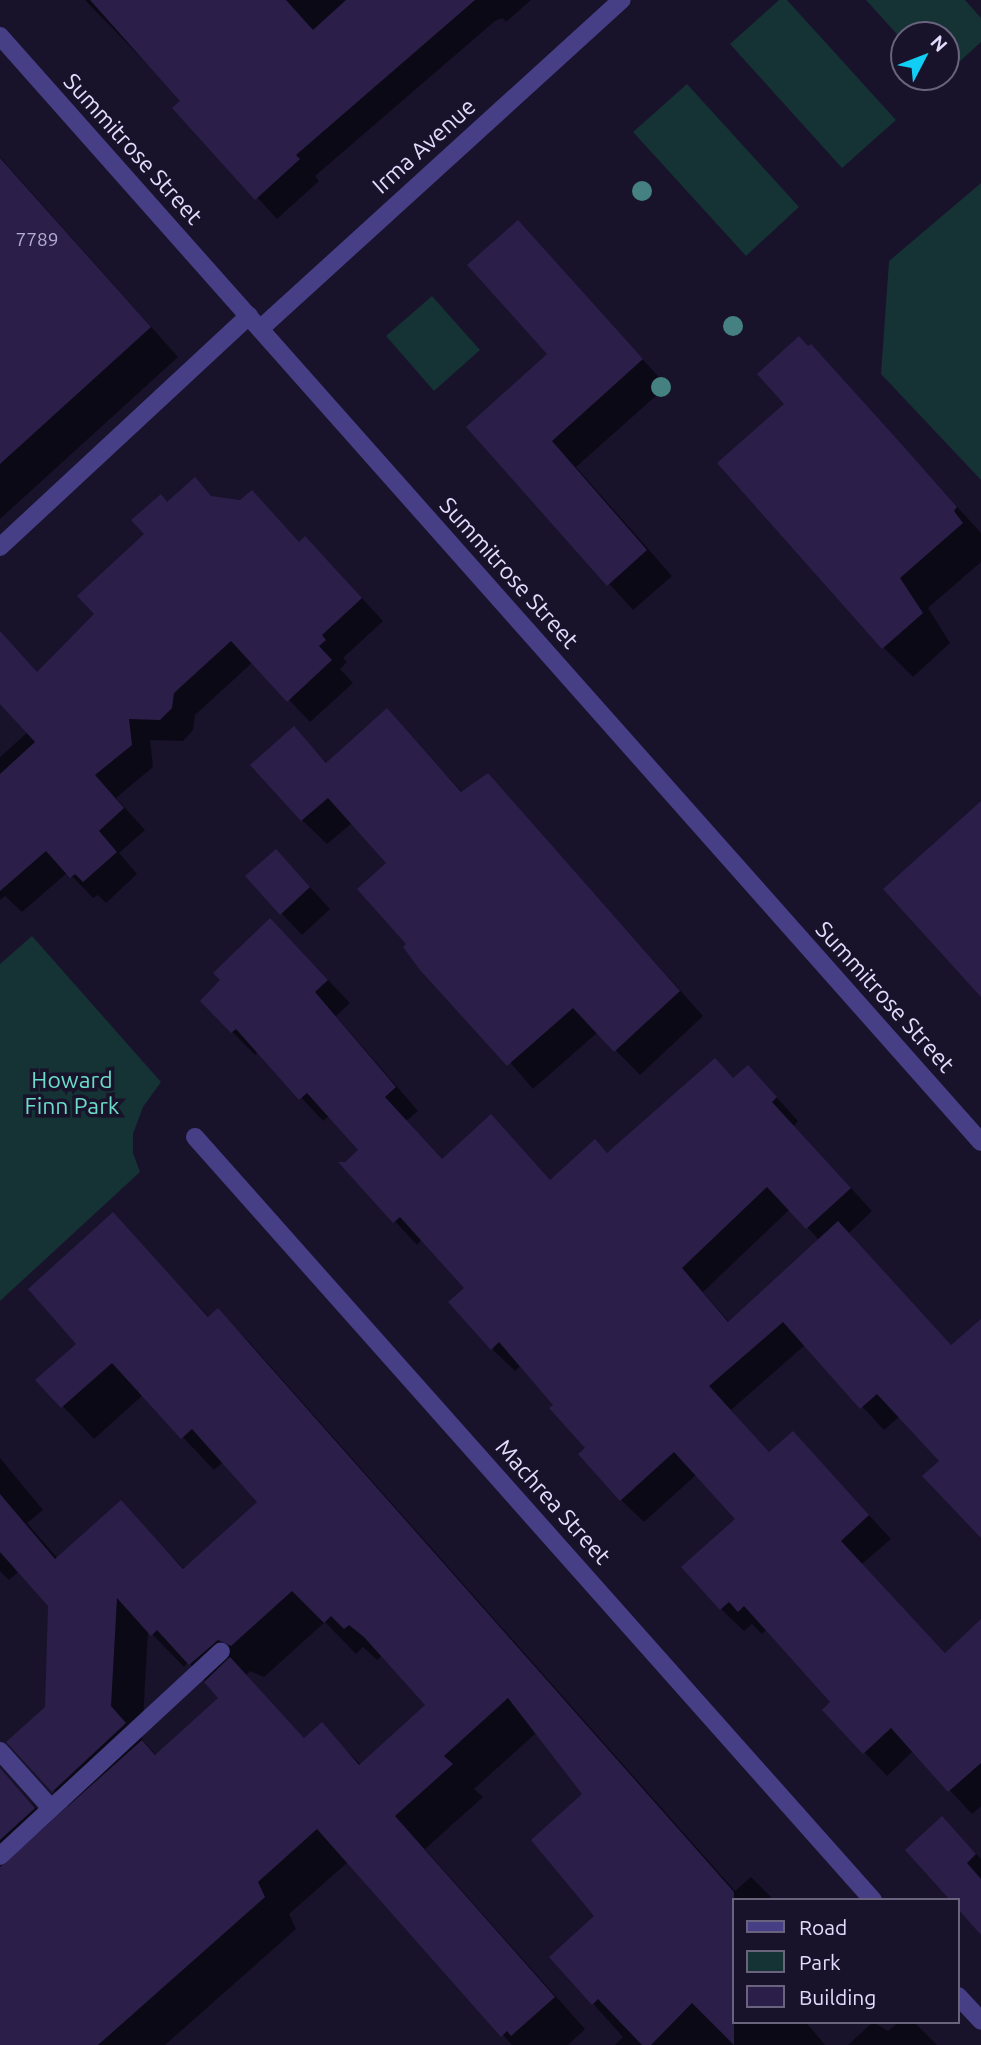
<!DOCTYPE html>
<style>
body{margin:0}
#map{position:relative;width:981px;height:2045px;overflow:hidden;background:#18122a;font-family:Ubuntu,sans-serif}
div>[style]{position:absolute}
.green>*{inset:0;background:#153234}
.shadow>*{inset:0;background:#0007}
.building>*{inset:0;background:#2b1f4a}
.service>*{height:18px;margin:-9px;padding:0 9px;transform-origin:9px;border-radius:9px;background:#473f86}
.minor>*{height:18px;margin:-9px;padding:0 9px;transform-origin:9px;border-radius:9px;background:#473f86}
.tertiary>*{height:18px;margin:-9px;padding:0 9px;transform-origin:9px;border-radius:9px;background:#473f86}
.trees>*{width:20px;height:20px;margin:-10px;border-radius:50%;background:#458180}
span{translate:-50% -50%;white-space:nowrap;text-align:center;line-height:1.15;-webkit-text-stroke:7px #18122a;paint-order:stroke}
.number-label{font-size:19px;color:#b4add0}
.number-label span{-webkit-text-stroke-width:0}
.street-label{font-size:23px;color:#e2dcfd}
.park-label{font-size:23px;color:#6adcc7}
.legend{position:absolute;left:732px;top:1898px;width:228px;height:126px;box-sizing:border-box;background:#18122a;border:2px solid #69637e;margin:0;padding:9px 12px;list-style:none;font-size:21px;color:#e2dcfd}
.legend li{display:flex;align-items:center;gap:14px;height:35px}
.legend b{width:35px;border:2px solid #69637e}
.north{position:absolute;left:890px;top:21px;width:70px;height:70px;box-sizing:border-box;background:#18122a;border:2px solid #69637e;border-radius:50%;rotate:48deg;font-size:19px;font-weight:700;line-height:28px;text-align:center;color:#e2dcfd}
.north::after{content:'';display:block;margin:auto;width:24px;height:32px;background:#11cef4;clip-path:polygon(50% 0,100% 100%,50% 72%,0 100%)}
</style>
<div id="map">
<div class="green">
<div style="clip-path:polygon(779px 0,787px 0,896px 120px,842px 168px,730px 44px)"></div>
<div style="clip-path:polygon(866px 0,965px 0,981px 18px,981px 42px,946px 74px,946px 35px,904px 35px,904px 42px)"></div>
<div style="clip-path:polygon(687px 84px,799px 207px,746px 256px,633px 132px)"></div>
<div style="clip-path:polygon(981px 183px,981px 480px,881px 374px,889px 261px)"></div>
<div style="clip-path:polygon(432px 296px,480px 350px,434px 391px,386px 336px)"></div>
<div style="clip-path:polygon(32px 936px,161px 1082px,143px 1107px,133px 1134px,133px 1153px,140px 1172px,0 1301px,0 964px)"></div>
</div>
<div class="shadow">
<div style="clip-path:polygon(85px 0,531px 0,506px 22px,502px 18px,495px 21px,315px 176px,319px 181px,277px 219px,175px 108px,183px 101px)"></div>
<div style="clip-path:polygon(0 157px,178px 357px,0 519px)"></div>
<div style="clip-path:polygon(518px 222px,667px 386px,576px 467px,672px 576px,633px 610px,468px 427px,549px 354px)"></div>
<div style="clip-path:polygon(811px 346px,981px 533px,981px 562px,928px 608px,950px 643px,913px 677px,884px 648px,787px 404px)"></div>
<div style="clip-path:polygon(252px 492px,300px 543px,327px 560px,383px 621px,343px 658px,347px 662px,340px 669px,353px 683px,310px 722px,253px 662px,195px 715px,193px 730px,183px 741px,150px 740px,153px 767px,116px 798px,145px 830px,119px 853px,137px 874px,106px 903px,98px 895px,93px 898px,68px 872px,22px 912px,5px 896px,0 900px,0 757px,28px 732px,0 701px,0 666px,38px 673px,96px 614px,168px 504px,213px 498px,241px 502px)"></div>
<div style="clip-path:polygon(387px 711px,463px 793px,488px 775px,703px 1016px,640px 1075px,598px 1032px,533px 1089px,409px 944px,389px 863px,352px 823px,327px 844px,302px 820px,294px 729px,328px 764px)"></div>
<div style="clip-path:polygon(296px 872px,330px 909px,302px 935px,247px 877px)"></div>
<div style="clip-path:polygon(evenodd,293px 943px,350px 1003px,336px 1016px,418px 1111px,406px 1121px,442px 1160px,551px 1181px,608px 1155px,734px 1079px,770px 1090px,798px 1121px,794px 1126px,872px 1211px,848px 1234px,952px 1347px,981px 1330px,981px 1535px,941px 1462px,900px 1416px,884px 1430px,805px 1345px,731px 1410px,770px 1454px,793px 1433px,891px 1539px,862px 1564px,946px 1654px,981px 1621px,981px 1806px,972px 1814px,913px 1751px,887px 1776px,824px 1710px,833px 1702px,767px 1629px,762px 1634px,752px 1624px,744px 1631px,721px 1609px,737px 1519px,697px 1474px,644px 1522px,621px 1500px,555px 1405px,521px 1365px,515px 1371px,492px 1349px,466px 1288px,422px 1239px,417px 1245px,342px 1164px,361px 1150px,330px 1115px,323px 1121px,258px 1051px,255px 1055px,202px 1001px,293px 943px,790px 1209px,820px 1241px,730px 1323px,703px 1292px,790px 1209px)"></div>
<div style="clip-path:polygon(evenodd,113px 1214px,210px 1318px,218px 1311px,250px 1343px,735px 1891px,751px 1877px,774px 1900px,734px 1900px,734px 2022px,806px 2022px,825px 2045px,615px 2045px,623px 2037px,551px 1957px,597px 1916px,584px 1794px,536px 1733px,474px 1789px,483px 1797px,425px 1849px,585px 2029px,568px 2045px,512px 2045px,348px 1862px,289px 1914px,296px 1929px,165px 2045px,0 2045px,0 1769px,52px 1825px,70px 1808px,9px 1742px,46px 1707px,50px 1605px,19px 1571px,9px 1580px,0 1571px,0 1458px,43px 1510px,27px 1523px,58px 1559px,121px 1502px,185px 1570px,260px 1502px,223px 1462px,214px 1470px,143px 1395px,94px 1439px,38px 1380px,78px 1344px,113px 1214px,325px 1622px,356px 1654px,363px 1647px,377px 1660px,382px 1655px,428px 1705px,361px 1765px,322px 1725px,305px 1739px,246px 1675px,250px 1671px,264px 1677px,325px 1622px,113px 1214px,148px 1630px,184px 1667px,188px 1662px,220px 1698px,157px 1756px,142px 1739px,148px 1630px)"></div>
<div style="clip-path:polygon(942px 1818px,981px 1859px,981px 1934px,958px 1900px)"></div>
<div style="clip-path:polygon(873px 2022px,888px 2031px,899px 2022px,914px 2022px,937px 2045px,848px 2045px)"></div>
</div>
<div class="building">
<div style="clip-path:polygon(90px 0,286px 0,313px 30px,346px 0,475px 0,296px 155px,300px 159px,255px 200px,172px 108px,180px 101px)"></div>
<div style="clip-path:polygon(0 158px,151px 327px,0 464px)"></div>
<div style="clip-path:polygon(518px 220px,643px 359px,552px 441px,647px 550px,607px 586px,466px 427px,547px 354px,467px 265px)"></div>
<div style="clip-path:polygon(799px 336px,808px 346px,811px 344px,904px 447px,957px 507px,954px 511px,963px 523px,900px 578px,923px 613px,882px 649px,717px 463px,784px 404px,757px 374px)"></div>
<div style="clip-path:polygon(195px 477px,211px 496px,240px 500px,252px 490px,299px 542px,305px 536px,362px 598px,322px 635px,326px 640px,319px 646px,332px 660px,287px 702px,231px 641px,174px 693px,172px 708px,160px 720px,129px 719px,132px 745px,95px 775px,124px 808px,99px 831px,117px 852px,83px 882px,75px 874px,70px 878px,46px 851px,0 891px,0 774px,35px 742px,0 704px,0 631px,37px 672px,94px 614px,77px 596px,144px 534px,131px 520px,161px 494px,167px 502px)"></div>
<div style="clip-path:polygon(387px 708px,461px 792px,488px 773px,680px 991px,614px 1052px,573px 1008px,507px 1066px,420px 970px,403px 947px,406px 944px,357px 889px,386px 863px,328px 798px,301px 821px,250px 765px,294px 726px,326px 763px)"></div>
<div style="clip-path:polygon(981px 801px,981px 997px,883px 889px)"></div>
<div style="clip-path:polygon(276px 849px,310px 887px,280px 915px,245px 876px)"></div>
<div style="clip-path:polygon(270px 918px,328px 980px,315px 992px,396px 1087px,385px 1097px,442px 1159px,491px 1114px,550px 1180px,595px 1139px,607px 1153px,715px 1058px,733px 1078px,748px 1065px,777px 1097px,772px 1102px,851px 1188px,806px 1229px,767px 1187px,682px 1268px,728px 1322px,838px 1221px,951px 1345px,981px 1319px,981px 1538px,922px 1476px,939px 1461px,877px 1394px,860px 1409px,783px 1322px,709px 1386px,769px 1452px,793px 1431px,869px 1515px,841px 1541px,945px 1653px,981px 1619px,981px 1763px,948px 1792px,891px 1728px,863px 1754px,822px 1710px,830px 1702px,744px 1606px,738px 1612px,729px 1602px,720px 1610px,681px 1567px,735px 1519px,674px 1452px,620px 1501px,578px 1454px,585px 1448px,549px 1408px,553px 1405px,499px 1342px,491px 1350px,448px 1302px,464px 1288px,400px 1217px,393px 1223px,338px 1162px,345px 1162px,358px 1150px,307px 1093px,299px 1100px,236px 1029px,231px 1033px,200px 1001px,220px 980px,213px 973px)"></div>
<div style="clip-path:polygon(113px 1212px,208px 1317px,218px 1308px,734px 1892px,734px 2045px,692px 2003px,651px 2045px,642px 2045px,598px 1999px,592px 2005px,549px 1957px,594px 1916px,531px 1840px,582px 1794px,508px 1698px,444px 1756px,453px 1764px,395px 1816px,555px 1997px,511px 2036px,507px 2031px,501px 2037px,317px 1829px,258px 1882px,265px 1897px,98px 2045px,0 2045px,0 1867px,142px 1740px,155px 1755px,218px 1698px,204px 1682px,230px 1657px,304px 1738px,322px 1722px,359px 1765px,425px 1705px,364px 1637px,349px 1625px,344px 1629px,331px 1616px,324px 1623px,292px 1591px,231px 1646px,218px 1640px,189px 1665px,157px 1630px,151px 1636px,117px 1598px,111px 1706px,126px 1723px,52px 1792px,6px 1742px,45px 1707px,48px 1606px,0 1552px,0 1494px,55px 1559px,121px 1500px,183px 1569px,257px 1502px,192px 1429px,181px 1439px,112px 1363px,61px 1408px,35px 1380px,76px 1344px,28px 1289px)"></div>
<div style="clip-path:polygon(0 1768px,35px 1808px,0 1840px)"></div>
<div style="clip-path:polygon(942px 1816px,976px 1854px,967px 1863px,981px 1879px,981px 1935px,958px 1909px,958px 1900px,950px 1900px,905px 1850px)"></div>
</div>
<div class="service">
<div style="left:0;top:1751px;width:76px;rotate:48.2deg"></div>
<div style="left:0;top:1856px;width:301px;rotate:-42.8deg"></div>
</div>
<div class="minor">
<div style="left:260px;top:329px;width:489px;rotate:-42.3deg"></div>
<div style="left:0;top:547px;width:340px;rotate:-42.9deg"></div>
<div style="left:195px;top:1137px;width:1021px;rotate:48.38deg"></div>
<div style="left:958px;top:1996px;width:34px;rotate:47deg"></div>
</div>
<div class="tertiary">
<div style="left:0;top:36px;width:1478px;rotate:48.43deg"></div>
</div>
<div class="trees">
<div style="left:642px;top:191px"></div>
<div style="left:733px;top:326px"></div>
<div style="left:661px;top:387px"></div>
</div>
<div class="number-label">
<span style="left:37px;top:240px">7789</span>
</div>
<div class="street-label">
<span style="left:424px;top:146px;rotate:-42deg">Irma Avenue</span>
<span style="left:133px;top:149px;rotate:48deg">Summitrose Street</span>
<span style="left:509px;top:573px;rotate:48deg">Summitrose Street</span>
<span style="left:885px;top:997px;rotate:48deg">Summitrose Street</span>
<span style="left:553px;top:1502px;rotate:48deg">Machrea Street</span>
</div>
<div class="park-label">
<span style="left:72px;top:1093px">Howard<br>Finn Park</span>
</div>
<ul class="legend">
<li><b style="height:9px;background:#473f86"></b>Road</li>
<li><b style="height:19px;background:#153234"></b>Park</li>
<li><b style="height:19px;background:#2b1f4a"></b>Building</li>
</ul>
<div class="north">N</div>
</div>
